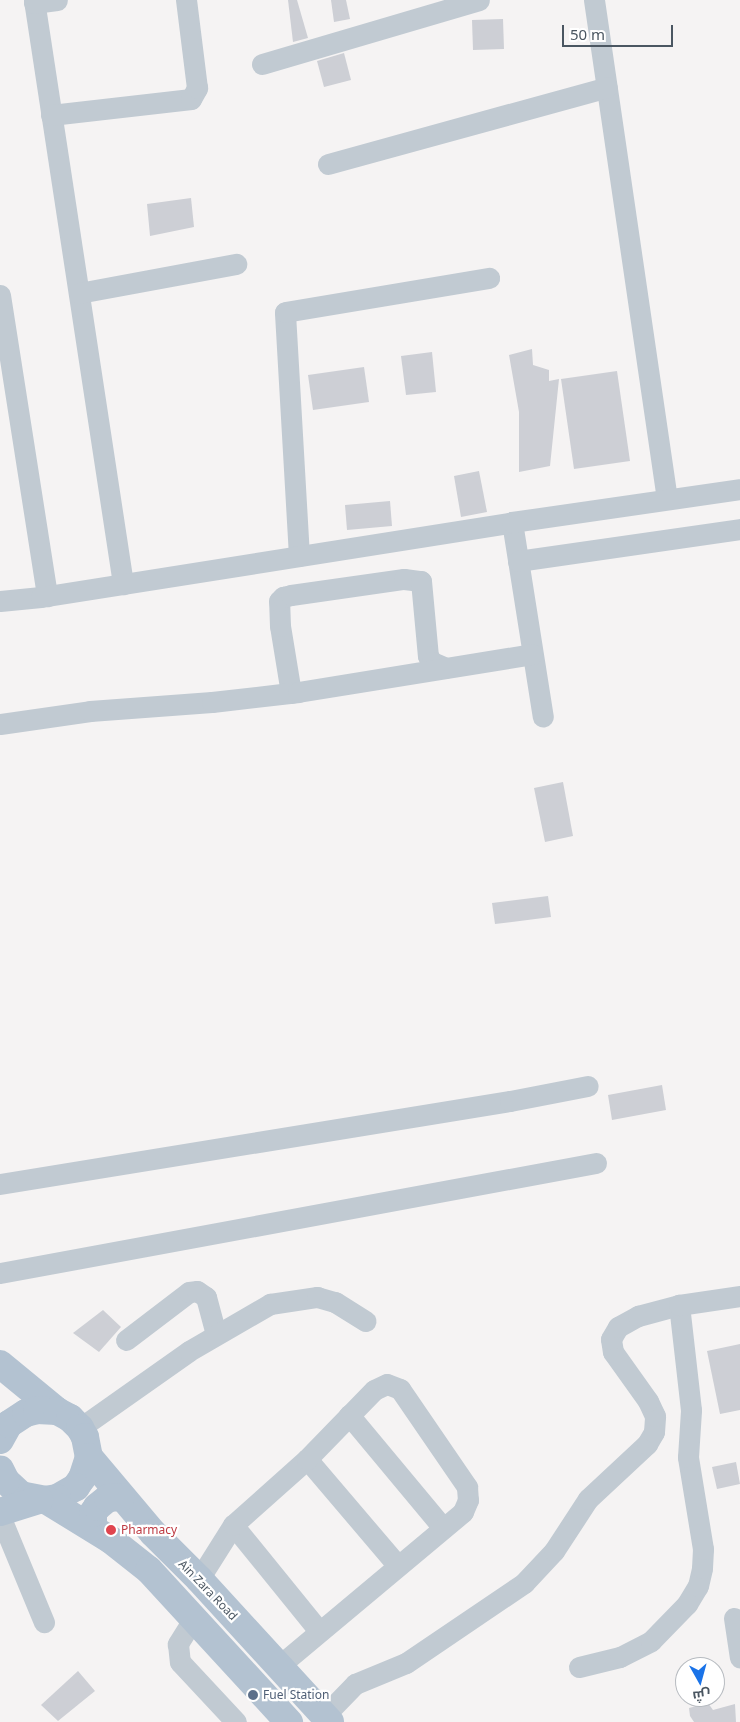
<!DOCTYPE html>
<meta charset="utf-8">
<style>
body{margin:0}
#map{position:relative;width:740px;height:1722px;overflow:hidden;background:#f5f3f3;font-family:"Noto Sans",Cairo,sans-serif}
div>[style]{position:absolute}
.building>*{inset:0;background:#cdcfd5}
.minor>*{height:21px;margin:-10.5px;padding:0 10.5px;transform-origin:10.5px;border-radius:10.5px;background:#c1cad2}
.major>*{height:28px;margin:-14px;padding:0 14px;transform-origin:14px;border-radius:14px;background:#b3c2d1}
.dots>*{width:14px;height:14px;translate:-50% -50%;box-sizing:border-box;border:2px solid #fff;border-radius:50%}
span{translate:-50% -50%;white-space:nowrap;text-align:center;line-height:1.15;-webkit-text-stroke:4.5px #fff;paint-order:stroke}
.health-label{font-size:12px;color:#be3a42}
.left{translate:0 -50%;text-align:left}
.street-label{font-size:12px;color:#4a5661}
.service-label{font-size:12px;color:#4e5e75}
.north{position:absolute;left:675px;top:1657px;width:50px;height:50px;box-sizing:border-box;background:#fff;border:1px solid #b7bbc0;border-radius:50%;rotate:173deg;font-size:14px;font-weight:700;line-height:20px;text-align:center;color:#4a5661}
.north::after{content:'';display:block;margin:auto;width:18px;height:22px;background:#1a73e8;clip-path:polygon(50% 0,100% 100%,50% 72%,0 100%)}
.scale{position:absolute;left:562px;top:25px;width:111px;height:22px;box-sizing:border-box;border:2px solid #4a5661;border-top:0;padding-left:6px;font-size:15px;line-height:18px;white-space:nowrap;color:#4a5661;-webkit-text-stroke:4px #fff;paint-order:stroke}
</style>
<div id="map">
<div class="building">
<div style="clip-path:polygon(288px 0,297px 0,308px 38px,293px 42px)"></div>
<div style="clip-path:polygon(331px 0,346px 0,350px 19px,334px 22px)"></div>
<div style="clip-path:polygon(503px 19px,504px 49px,473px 50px,472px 20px)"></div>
<div style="clip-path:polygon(344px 53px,351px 80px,324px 87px,317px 61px)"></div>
<div style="clip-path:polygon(191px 198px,194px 227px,150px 236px,147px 204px)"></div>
<div style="clip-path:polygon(532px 349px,533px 365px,549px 370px,549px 381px,559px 379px,550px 466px,519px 472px,519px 412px,509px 355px)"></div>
<div style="clip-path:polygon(432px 352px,436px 392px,406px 395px,401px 356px)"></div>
<div style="clip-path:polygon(364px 367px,369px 402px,313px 410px,308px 375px)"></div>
<div style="clip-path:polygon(617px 371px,630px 461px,574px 469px,561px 379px)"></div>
<div style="clip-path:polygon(479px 471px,487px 512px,461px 517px,454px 476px)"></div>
<div style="clip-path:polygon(390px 501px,392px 526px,347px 530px,345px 505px)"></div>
<div style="clip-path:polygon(563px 782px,573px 836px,545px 842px,534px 788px)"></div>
<div style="clip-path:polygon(548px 896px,551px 917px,495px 924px,492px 903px)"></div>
<div style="clip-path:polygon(662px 1085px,666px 1110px,612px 1120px,608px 1095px)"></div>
<div style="clip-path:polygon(103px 1310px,121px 1327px,99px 1352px,73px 1333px)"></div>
<div style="clip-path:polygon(740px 1344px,740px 1410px,720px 1414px,707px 1351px)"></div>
<div style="clip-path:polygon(736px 1462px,740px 1484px,717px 1489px,712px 1467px)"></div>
<div style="clip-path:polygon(78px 1671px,95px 1691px,58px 1721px,41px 1705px)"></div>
<div style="clip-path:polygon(708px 1703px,713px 1710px,735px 1704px,736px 1722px,694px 1722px,690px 1716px,689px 1708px)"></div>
</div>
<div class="minor">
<div style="left:34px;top:0;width:591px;rotate:81.33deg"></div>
<div style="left:594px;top:0;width:504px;rotate:81.68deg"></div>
<div style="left:34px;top:3px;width:23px;rotate:-7deg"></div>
<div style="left:262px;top:64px;width:226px;rotate:-16.4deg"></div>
<div style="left:51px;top:115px;width:141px;rotate:-6.5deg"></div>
<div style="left:191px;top:99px;width:13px;rotate:-61deg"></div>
<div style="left:197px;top:88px;width:89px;rotate:-97.1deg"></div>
<div style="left:328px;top:164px;width:289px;rotate:-15.4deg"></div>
<div style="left:79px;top:293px;width:160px;rotate:-10.5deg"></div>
<div style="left:0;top:295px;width:305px;rotate:81.1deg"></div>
<div style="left:512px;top:522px;width:197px;rotate:81deg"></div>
<div style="left:299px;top:556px;width:244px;rotate:-93.3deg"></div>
<div style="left:285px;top:312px;width:207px;rotate:-9.5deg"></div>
<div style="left:518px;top:561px;width:224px;rotate:-8.2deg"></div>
<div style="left:0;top:601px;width:41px;rotate:-5.6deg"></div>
<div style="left:41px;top:597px;width:477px;rotate:-9deg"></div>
<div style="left:512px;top:522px;width:230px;rotate:-8.2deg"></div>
<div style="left:291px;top:693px;width:68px;rotate:-99.3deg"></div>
<div style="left:280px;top:626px;width:25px;rotate:-92deg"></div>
<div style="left:279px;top:601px;width:6px;rotate:-45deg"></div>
<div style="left:283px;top:597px;width:8px;rotate:-14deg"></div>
<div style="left:291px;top:595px;width:114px;rotate:-8.1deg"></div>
<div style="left:404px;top:579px;width:17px;rotate:7deg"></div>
<div style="left:421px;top:581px;width:75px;rotate:84.7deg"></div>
<div style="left:428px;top:656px;width:7px;rotate:56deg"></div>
<div style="left:432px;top:662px;width:15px;rotate:23deg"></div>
<div style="left:0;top:724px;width:91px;rotate:-8.2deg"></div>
<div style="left:90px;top:711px;width:122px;rotate:-4.2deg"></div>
<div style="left:212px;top:702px;width:87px;rotate:-6.6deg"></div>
<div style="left:298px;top:692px;width:237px;rotate:-9.2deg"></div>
<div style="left:0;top:1184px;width:517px;rotate:-9.24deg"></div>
<div style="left:510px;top:1101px;width:79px;rotate:-10.9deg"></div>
<div style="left:0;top:1273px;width:606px;rotate:-10.46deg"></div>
<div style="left:126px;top:1340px;width:79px;rotate:-37.3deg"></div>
<div style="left:189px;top:1292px;width:8px;rotate:-7deg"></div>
<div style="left:197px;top:1291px;width:11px;rotate:34deg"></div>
<div style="left:206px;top:1297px;width:38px;rotate:75deg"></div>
<div style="left:349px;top:1415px;width:147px;rotate:50.2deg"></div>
<div style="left:80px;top:1428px;width:133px;rotate:-35.2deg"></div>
<div style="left:189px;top:1351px;width:94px;rotate:-30.1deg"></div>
<div style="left:270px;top:1304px;width:48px;rotate:-8.5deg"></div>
<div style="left:317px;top:1297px;width:19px;rotate:16deg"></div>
<div style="left:335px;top:1302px;width:36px;rotate:32deg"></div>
<div style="left:307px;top:1459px;width:140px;rotate:49.6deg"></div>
<div style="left:0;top:1516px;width:115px;rotate:67.5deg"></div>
<div style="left:233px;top:1525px;width:136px;rotate:50.9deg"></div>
<div style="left:199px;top:1579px;width:64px;rotate:-57.8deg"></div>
<div style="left:233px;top:1525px;width:99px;rotate:-41.7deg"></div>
<div style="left:307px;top:1459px;width:96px;rotate:-45.8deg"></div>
<div style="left:374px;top:1390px;width:14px;rotate:-25deg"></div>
<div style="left:387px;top:1384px;width:14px;rotate:21deg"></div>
<div style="left:400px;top:1389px;width:119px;rotate:55.6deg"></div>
<div style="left:467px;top:1487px;width:13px;rotate:86deg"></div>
<div style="left:468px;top:1500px;width:13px;rotate:113deg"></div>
<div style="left:463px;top:1512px;width:240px;rotate:140.1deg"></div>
<div style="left:194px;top:1618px;width:31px;rotate:122deg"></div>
<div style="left:178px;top:1644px;width:18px;rotate:84deg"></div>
<div style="left:180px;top:1662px;width:82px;rotate:47deg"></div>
<div style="left:734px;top:1618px;width:40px;rotate:81.5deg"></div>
<div style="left:579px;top:1667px;width:42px;rotate:-13.7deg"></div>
<div style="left:620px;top:1657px;width:35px;rotate:-27deg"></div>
<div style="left:651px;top:1641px;width:52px;rotate:-45.8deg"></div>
<div style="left:687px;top:1604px;width:21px;rotate:-59deg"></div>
<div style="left:698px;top:1586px;width:18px;rotate:-77deg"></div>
<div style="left:702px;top:1568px;width:19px;rotate:-87deg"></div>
<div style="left:703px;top:1549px;width:93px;rotate:-99.3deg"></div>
<div style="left:688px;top:1457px;width:47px;rotate:-86.3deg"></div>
<div style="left:691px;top:1410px;width:106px;rotate:-96.5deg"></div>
<div style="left:324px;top:1716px;width:45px;rotate:-45.9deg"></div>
<div style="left:355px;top:1684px;width:55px;rotate:-22.4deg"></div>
<div style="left:406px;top:1663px;width:143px;rotate:-34.1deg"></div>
<div style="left:524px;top:1583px;width:44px;rotate:-46.8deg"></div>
<div style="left:554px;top:1551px;width:62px;rotate:-56.8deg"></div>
<div style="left:588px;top:1499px;width:81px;rotate:-43deg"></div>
<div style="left:647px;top:1444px;width:14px;rotate:-60deg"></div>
<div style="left:654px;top:1432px;width:16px;rotate:-86deg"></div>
<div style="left:655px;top:1416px;width:17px;rotate:-115deg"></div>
<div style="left:648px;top:1401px;width:60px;rotate:-125.5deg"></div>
<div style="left:613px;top:1352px;width:13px;rotate:-99deg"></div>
<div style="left:611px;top:1339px;width:14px;rotate:-60deg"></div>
<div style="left:618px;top:1327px;width:23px;rotate:-29deg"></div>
<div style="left:638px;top:1316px;width:42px;rotate:-15deg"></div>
<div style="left:679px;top:1305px;width:62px;rotate:-8.4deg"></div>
</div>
<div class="major">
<div style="left:0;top:1364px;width:74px;rotate:39.5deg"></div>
<div style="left:0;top:1440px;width:18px;rotate:-61deg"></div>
<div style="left:9px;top:1424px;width:20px;rotate:-33deg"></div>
<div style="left:26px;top:1413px;width:11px;rotate:-15deg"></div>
<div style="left:37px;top:1410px;width:20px;rotate:3deg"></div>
<div style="left:57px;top:1411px;width:15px;rotate:28deg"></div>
<div style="left:70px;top:1418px;width:14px;rotate:45deg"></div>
<div style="left:80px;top:1428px;width:10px;rotate:61deg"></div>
<div style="left:85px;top:1437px;width:20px;rotate:79deg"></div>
<div style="left:89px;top:1457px;width:22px;rotate:108deg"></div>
<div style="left:82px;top:1478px;width:11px;rotate:124deg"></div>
<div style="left:76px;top:1487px;width:22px;rotate:150deg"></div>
<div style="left:57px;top:1498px;width:11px;rotate:170deg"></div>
<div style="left:46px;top:1500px;width:25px;rotate:-169deg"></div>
<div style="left:21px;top:1495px;width:21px;rotate:-137deg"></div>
<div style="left:6px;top:1481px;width:13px;rotate:-117deg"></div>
<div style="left:89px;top:1457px;width:99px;rotate:49.9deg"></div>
<div style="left:153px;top:1533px;width:65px;rotate:45deg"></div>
<div style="left:199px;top:1579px;width:194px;rotate:47.5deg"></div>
<div style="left:46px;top:1500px;width:76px;rotate:31.6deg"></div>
<div style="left:111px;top:1540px;width:48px;rotate:38.3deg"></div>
<div style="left:149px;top:1570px;width:207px;rotate:47.4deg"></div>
<div style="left:0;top:1512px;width:41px;rotate:-17.1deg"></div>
<div style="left:93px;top:1527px;width:14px;rotate:-90deg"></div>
<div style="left:93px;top:1513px;width:7px;rotate:-56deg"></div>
<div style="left:97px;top:1507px;width:14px;rotate:-39deg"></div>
<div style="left:108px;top:1498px;width:13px;rotate:-4deg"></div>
</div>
<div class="dots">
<div style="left:111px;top:1530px;background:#e0444e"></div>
<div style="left:253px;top:1695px;background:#5c6f8a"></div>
</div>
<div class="health-label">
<span class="left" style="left:121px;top:1530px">Pharmacy</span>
</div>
<div class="street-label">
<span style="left:208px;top:1590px;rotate:46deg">Ain Zara Road</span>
</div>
<div class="service-label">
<span class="left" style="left:263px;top:1695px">Fuel Station</span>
</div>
<div class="north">ش</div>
<div class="scale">50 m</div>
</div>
